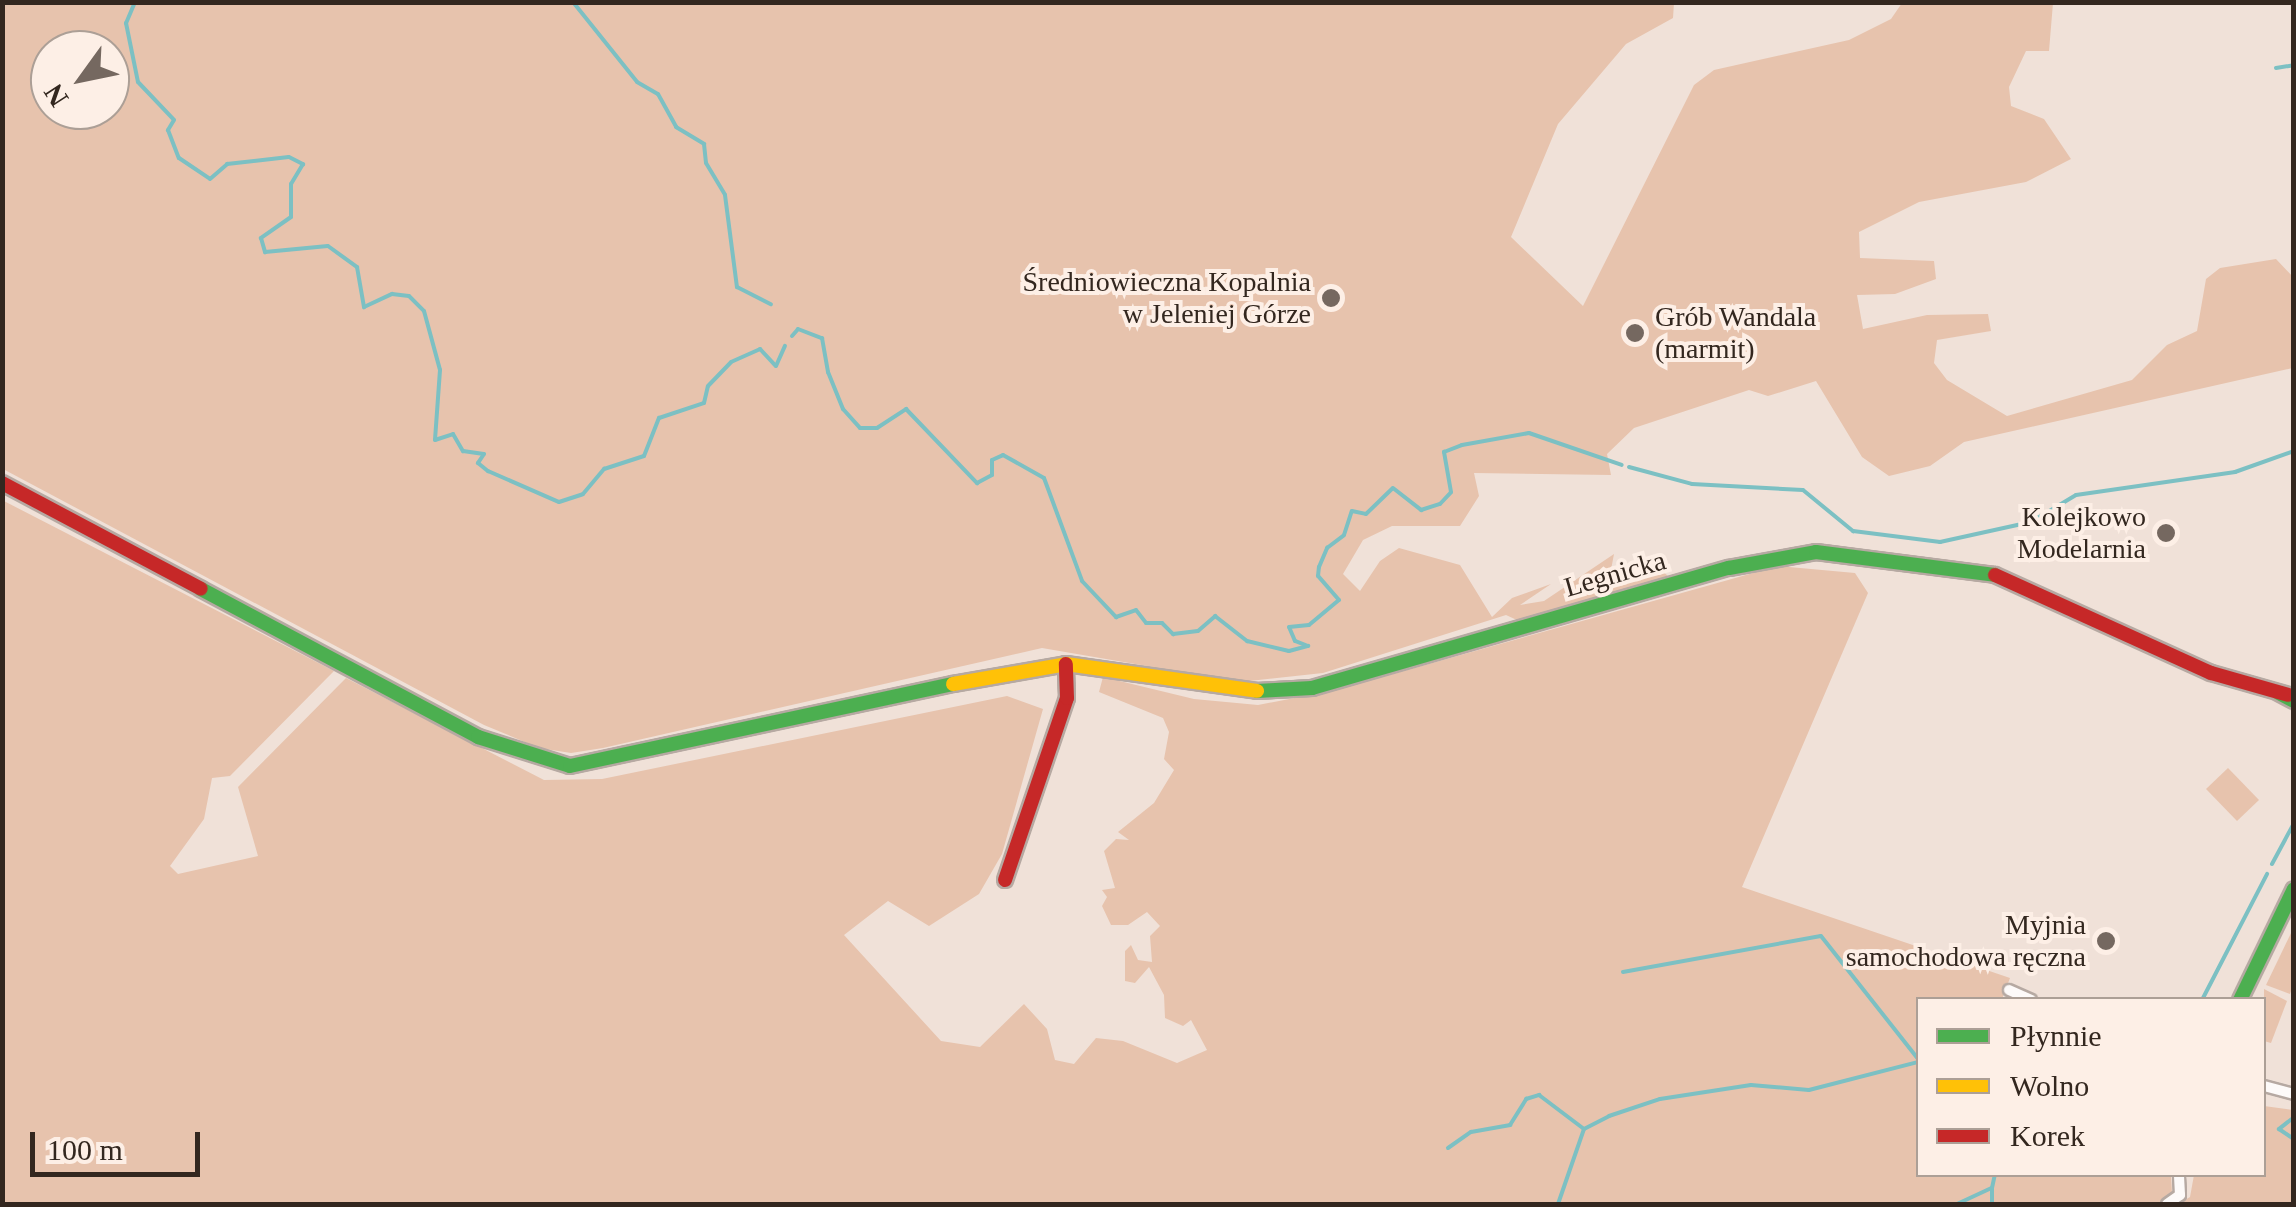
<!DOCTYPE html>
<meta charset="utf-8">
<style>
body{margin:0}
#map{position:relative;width:2296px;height:1207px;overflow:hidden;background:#f0e1d8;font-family:"Times New Roman",serif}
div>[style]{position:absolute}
.green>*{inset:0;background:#e7c3ad}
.stream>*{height:4px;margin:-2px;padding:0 2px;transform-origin:2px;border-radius:2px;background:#7cc0c3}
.roads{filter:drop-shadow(2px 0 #b6a9a2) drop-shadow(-2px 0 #b6a9a2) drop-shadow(0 2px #b6a9a2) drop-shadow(0 -2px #b6a9a2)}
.street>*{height:10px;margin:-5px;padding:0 5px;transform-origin:5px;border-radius:5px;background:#fdfaf9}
.fast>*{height:14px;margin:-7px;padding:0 7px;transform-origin:7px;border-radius:7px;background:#4caf50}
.slow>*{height:14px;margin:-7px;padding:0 7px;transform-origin:7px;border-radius:7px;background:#ffc107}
.jam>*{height:14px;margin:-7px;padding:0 7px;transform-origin:7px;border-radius:7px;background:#c62828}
.dots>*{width:28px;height:28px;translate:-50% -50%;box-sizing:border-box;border:5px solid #fdefe6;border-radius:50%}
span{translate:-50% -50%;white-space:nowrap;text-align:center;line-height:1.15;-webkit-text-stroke:8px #fdefe6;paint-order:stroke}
.poi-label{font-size:28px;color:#33271f}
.right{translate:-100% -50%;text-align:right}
.left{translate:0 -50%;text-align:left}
.street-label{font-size:28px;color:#33271f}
.frame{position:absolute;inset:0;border:5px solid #33271f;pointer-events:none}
.legend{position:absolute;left:1916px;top:997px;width:350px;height:180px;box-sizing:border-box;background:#fdefe6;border:2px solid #ac9f96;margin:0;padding:12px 18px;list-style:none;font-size:30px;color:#33271f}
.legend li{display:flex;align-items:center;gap:20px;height:50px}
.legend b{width:50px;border:2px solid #ac9f96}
.north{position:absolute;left:30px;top:30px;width:100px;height:100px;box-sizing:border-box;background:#fdefe6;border:2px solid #ac9f96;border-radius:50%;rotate:237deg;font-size:28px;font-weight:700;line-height:40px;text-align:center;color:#33271f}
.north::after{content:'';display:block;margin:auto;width:35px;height:45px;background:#756860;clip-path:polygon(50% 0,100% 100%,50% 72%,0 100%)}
.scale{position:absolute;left:30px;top:1132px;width:170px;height:45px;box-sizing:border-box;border:5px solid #33271f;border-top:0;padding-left:12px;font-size:30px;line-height:35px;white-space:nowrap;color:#33271f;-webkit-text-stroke:8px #fdefe6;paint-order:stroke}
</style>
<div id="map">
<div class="green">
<div style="clip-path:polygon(evenodd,2px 3px,1674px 3px,1673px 18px,1626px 44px,1558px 124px,1511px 237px,1583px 306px,1694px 85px,1714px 70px,1849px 40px,1891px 19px,1902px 3px,2053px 3px,2049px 51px,2026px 51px,2009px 87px,2011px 106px,2044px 119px,2071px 159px,2026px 182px,1919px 202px,1859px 232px,1860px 258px,1934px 261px,1936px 279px,1895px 294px,1857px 295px,1863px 329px,1927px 315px,1988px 314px,1991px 331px,1937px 340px,1934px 363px,1947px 380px,2007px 416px,2132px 380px,2167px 345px,2197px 331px,2206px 279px,2220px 268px,2276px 259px,2293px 277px,2293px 368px,1964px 442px,1930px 466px,1889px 476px,1862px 457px,1816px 381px,1768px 396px,1749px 390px,1634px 428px,1607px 454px,1611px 475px,1474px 473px,1479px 496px,1460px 526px,1392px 526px,1363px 540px,1343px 574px,1360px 591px,1380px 561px,1399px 548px,1460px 565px,1492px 617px,1512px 598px,1551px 584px,1520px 605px,1544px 601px,1614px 554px,1610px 575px,1661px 570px,1668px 576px,1519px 621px,1506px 615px,1323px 673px,1240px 682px,1042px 648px,603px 748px,571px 753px,539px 748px,484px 725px,3px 469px,2px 3px,50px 50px,110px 50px,110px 110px,50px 110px,50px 50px)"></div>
<div style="clip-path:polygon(2px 500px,334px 671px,230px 776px,212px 778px,204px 819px,170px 866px,178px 874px,258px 856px,238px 787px,346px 678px,544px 780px,602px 779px,1007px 696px,1043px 709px,1002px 854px,979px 894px,929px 926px,888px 901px,844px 935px,941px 1041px,980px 1047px,1024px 1004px,1047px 1029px,1055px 1060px,1074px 1064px,1096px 1038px,1123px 1041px,1177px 1063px,1207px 1050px,1191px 1020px,1183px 1026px,1165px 1018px,1164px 995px,1149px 967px,1135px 983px,1125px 981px,1125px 951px,1131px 945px,1138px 960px,1152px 962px,1150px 936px,1160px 926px,1147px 912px,1128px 925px,1111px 925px,1102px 906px,1107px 897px,1102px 890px,1115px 888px,1104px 851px,1116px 839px,1129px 840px,1118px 832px,1154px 803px,1174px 770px,1164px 759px,1169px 732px,1163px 718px,1099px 692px,1103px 677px,1194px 699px,1258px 705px,1336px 690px,1778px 566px,1855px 573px,1868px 593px,1742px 887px,2010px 978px,2002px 999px,1918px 1000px,1918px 1174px,2171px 1175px,2172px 1193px,2158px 1204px,3px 1204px)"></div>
<div style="clip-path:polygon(2228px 768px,2259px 800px,2237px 821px,2206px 789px)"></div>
<div style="clip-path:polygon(2293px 929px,2293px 985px,2290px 994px,2266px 985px)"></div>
<div style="clip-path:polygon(2264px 989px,2287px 1001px,2271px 1043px,2264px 1041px)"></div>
<div style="clip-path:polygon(2264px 1106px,2293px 1110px,2293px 1204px,2178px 1204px,2190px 1197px,2194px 1175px,2264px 1174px)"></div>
</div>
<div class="stream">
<div style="left:135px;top:2px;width:23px;rotate:113deg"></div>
<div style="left:126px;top:23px;width:60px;rotate:78.5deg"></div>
<div style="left:138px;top:82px;width:52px;rotate:46.5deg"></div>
<div style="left:174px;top:120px;width:12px;rotate:121deg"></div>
<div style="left:168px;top:130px;width:30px;rotate:69deg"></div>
<div style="left:179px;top:158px;width:37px;rotate:34deg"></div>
<div style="left:210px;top:179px;width:23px;rotate:-41deg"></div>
<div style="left:227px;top:164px;width:62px;rotate:-6.4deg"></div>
<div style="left:289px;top:157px;width:16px;rotate:27deg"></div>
<div style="left:303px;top:164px;width:23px;rotate:121deg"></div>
<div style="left:291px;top:184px;width:33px;rotate:90deg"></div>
<div style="left:291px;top:217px;width:37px;rotate:145deg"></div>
<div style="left:261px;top:238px;width:15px;rotate:74deg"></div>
<div style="left:265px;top:252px;width:63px;rotate:-5.4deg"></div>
<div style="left:328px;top:246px;width:36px;rotate:36deg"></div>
<div style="left:357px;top:267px;width:41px;rotate:80.1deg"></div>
<div style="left:364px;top:307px;width:31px;rotate:-25deg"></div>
<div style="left:392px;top:294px;width:17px;rotate:7deg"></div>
<div style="left:409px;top:296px;width:21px;rotate:45deg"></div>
<div style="left:424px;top:311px;width:61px;rotate:74.8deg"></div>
<div style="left:440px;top:370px;width:70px;rotate:94.1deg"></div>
<div style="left:435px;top:440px;width:19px;rotate:-18deg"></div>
<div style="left:453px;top:434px;width:20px;rotate:60deg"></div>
<div style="left:463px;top:451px;width:21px;rotate:8deg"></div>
<div style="left:484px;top:454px;width:11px;rotate:124deg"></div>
<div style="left:478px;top:463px;width:13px;rotate:39deg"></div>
<div style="left:488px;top:471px;width:77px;rotate:23.6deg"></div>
<div style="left:559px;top:502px;width:25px;rotate:-18deg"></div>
<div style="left:583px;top:494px;width:33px;rotate:-50deg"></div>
<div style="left:604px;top:469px;width:42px;rotate:-18deg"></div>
<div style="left:644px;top:456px;width:41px;rotate:-68.5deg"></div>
<div style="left:659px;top:418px;width:47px;rotate:-18.4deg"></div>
<div style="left:704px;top:403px;width:17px;rotate:-77deg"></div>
<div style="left:708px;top:386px;width:33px;rotate:-46deg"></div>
<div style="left:731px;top:362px;width:32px;rotate:-24deg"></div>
<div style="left:760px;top:349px;width:23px;rotate:47deg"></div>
<div style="left:776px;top:366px;width:22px;rotate:-66deg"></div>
<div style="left:573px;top:2px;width:102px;rotate:51.3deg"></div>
<div style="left:637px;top:82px;width:24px;rotate:30deg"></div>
<div style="left:658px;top:94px;width:38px;rotate:61deg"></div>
<div style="left:676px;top:127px;width:33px;rotate:31deg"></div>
<div style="left:704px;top:144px;width:19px;rotate:84deg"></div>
<div style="left:706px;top:163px;width:37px;rotate:59deg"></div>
<div style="left:725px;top:195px;width:93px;rotate:82.6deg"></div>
<div style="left:737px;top:287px;width:38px;rotate:27deg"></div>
<div style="left:2276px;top:68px;width:18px;rotate:-9deg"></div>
<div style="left:792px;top:336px;width:9px;rotate:-49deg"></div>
<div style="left:798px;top:329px;width:26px;rotate:21deg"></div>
<div style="left:822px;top:338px;width:35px;rotate:80deg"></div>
<div style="left:828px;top:372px;width:40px;rotate:68deg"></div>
<div style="left:843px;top:409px;width:25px;rotate:48deg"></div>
<div style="left:860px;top:428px;width:17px"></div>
<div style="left:877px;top:428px;width:35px;rotate:-33deg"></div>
<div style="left:906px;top:409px;width:103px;rotate:46.2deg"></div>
<div style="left:977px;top:483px;width:17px;rotate:-28deg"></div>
<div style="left:992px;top:475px;width:15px;rotate:-90deg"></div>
<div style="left:992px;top:460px;width:12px;rotate:-24deg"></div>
<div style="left:1003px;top:455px;width:47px;rotate:29.3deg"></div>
<div style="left:1044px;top:478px;width:110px;rotate:69.7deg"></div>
<div style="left:1082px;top:581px;width:50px;rotate:46.6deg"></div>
<div style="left:1116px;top:617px;width:21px;rotate:-19deg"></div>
<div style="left:1136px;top:610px;width:16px;rotate:52deg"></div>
<div style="left:1146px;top:623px;width:16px"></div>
<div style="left:1162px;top:623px;width:16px;rotate:45deg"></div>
<div style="left:1173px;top:634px;width:25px;rotate:-7deg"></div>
<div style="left:1198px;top:631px;width:23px;rotate:-41deg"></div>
<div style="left:1215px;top:616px;width:41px;rotate:38deg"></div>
<div style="left:1247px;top:641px;width:43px;rotate:13.4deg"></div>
<div style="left:1289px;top:651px;width:20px;rotate:-15deg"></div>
<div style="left:1308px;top:646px;width:14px;rotate:-159deg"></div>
<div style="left:1295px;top:641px;width:15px;rotate:-113deg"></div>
<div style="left:1289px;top:627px;width:20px;rotate:-6deg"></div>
<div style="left:1309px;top:625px;width:39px;rotate:-40deg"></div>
<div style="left:1339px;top:600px;width:32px;rotate:-131deg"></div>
<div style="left:1318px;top:576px;width:9px;rotate:-84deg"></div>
<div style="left:1319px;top:567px;width:21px;rotate:-67deg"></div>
<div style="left:1327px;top:548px;width:21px;rotate:-37deg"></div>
<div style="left:1344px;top:535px;width:25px;rotate:-72deg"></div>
<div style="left:1352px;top:511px;width:14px;rotate:12deg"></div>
<div style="left:1366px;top:514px;width:37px;rotate:-44deg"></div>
<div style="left:1393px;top:488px;width:36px;rotate:38deg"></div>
<div style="left:1421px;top:510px;width:20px;rotate:-18deg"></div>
<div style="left:1440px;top:504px;width:16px;rotate:-47deg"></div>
<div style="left:1451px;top:492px;width:41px;rotate:-99.9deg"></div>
<div style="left:1444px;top:452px;width:19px;rotate:-21deg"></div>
<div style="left:1462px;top:445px;width:68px;rotate:-10.2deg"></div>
<div style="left:1529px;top:433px;width:98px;rotate:19deg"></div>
<div style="left:1629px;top:467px;width:65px;rotate:15.1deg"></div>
<div style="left:1692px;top:484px;width:111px;rotate:3.1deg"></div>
<div style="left:1803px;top:490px;width:65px;rotate:39.4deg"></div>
<div style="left:1853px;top:531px;width:88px;rotate:7.2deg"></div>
<div style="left:1940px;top:542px;width:93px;rotate:-12.4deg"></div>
<div style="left:2031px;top:522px;width:52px;rotate:-31deg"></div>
<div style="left:2076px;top:495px;width:161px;rotate:-8.2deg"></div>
<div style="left:2235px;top:472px;width:63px;rotate:-19.6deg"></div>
<div style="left:2272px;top:864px;width:47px;rotate:-61.8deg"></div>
<div style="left:1623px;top:972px;width:201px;rotate:-10.3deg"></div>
<div style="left:1821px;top:936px;width:157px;rotate:51.7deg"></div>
<div style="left:2202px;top:1000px;width:142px;rotate:-62.7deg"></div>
<div style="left:2293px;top:1118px;width:18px;rotate:142deg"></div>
<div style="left:2279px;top:1129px;width:18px;rotate:34deg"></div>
<div style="left:1448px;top:1148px;width:28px;rotate:-35deg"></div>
<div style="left:1471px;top:1132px;width:40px;rotate:-10deg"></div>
<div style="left:1510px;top:1125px;width:31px;rotate:-58deg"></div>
<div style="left:1526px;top:1099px;width:14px;rotate:-17deg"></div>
<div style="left:1539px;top:1095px;width:56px;rotate:37.1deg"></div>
<div style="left:1992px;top:1189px;width:15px;rotate:90deg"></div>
<div style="left:1558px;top:1204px;width:79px;rotate:-70.9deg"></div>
<div style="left:1584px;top:1129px;width:28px;rotate:-27deg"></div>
<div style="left:1609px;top:1116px;width:54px;rotate:-18.4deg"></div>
<div style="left:1660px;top:1099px;width:92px;rotate:-8.7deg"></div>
<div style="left:1751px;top:1085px;width:58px;rotate:4.9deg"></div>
<div style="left:1809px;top:1090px;width:113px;rotate:-14.4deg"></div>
<div style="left:1957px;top:1204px;width:38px;rotate:-25deg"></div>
<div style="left:1992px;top:1188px;width:14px;rotate:-78deg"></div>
</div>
<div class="roads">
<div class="street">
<div style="left:2009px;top:990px;width:24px;rotate:24deg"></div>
<div style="left:2264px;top:1086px;width:31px;rotate:15deg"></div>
<div style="left:2167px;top:1204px;width:16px;rotate:-35deg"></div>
<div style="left:2180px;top:1195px;width:21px;rotate:-93deg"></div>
</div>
<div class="fast">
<div style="left:201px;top:589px;width:314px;rotate:28.1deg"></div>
<div style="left:478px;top:737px;width:96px;rotate:17.5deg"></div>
<div style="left:570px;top:766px;width:392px;rotate:-12.1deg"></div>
<div style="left:1257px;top:691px;width:55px;rotate:-3.1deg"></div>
<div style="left:1312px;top:688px;width:434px;rotate:-16.1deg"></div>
<div style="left:1729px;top:568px;width:88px;rotate:-10.4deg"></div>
<div style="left:1816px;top:552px;width:180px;rotate:7.3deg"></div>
<div style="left:2279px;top:693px;width:17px;rotate:28deg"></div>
<div style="left:2240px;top:1000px;width:123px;rotate:-64.1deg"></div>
</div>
<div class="slow">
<div style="left:953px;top:684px;width:115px;rotate:-10deg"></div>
<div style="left:1066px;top:664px;width:193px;rotate:8deg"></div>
</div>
<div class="jam">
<div style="left:2px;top:483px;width:225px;rotate:28deg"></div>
<div style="left:1995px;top:575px;width:237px;rotate:24.4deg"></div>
<div style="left:2211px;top:673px;width:80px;rotate:15.9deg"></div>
<div style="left:1005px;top:880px;width:192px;rotate:-71.2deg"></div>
<div style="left:1067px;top:698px;width:34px;rotate:-92deg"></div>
</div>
</div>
<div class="dots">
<div style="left:1331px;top:298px;background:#756860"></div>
<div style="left:1635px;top:333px;background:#756860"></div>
<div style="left:2166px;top:533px;background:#756860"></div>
<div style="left:2106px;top:941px;background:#756860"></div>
</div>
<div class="poi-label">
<span class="right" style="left:1311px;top:298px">Średniowieczna Kopalnia<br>w Jeleniej Górze</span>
<span class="left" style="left:1655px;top:333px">Grób Wandala<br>(marmit)</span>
<span class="right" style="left:2146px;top:533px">Kolejkowo<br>Modelarnia</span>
<span class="right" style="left:2086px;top:941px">Myjnia<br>samochodowa ręczna</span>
</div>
<div class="street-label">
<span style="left:1615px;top:574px;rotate:-16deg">Legnicka</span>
</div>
<div class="frame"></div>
<ul class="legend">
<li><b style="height:12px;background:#4caf50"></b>Płynnie</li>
<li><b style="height:12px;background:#ffc107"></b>Wolno</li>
<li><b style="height:12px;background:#c62828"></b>Korek</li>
</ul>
<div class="north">N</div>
<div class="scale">100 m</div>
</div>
